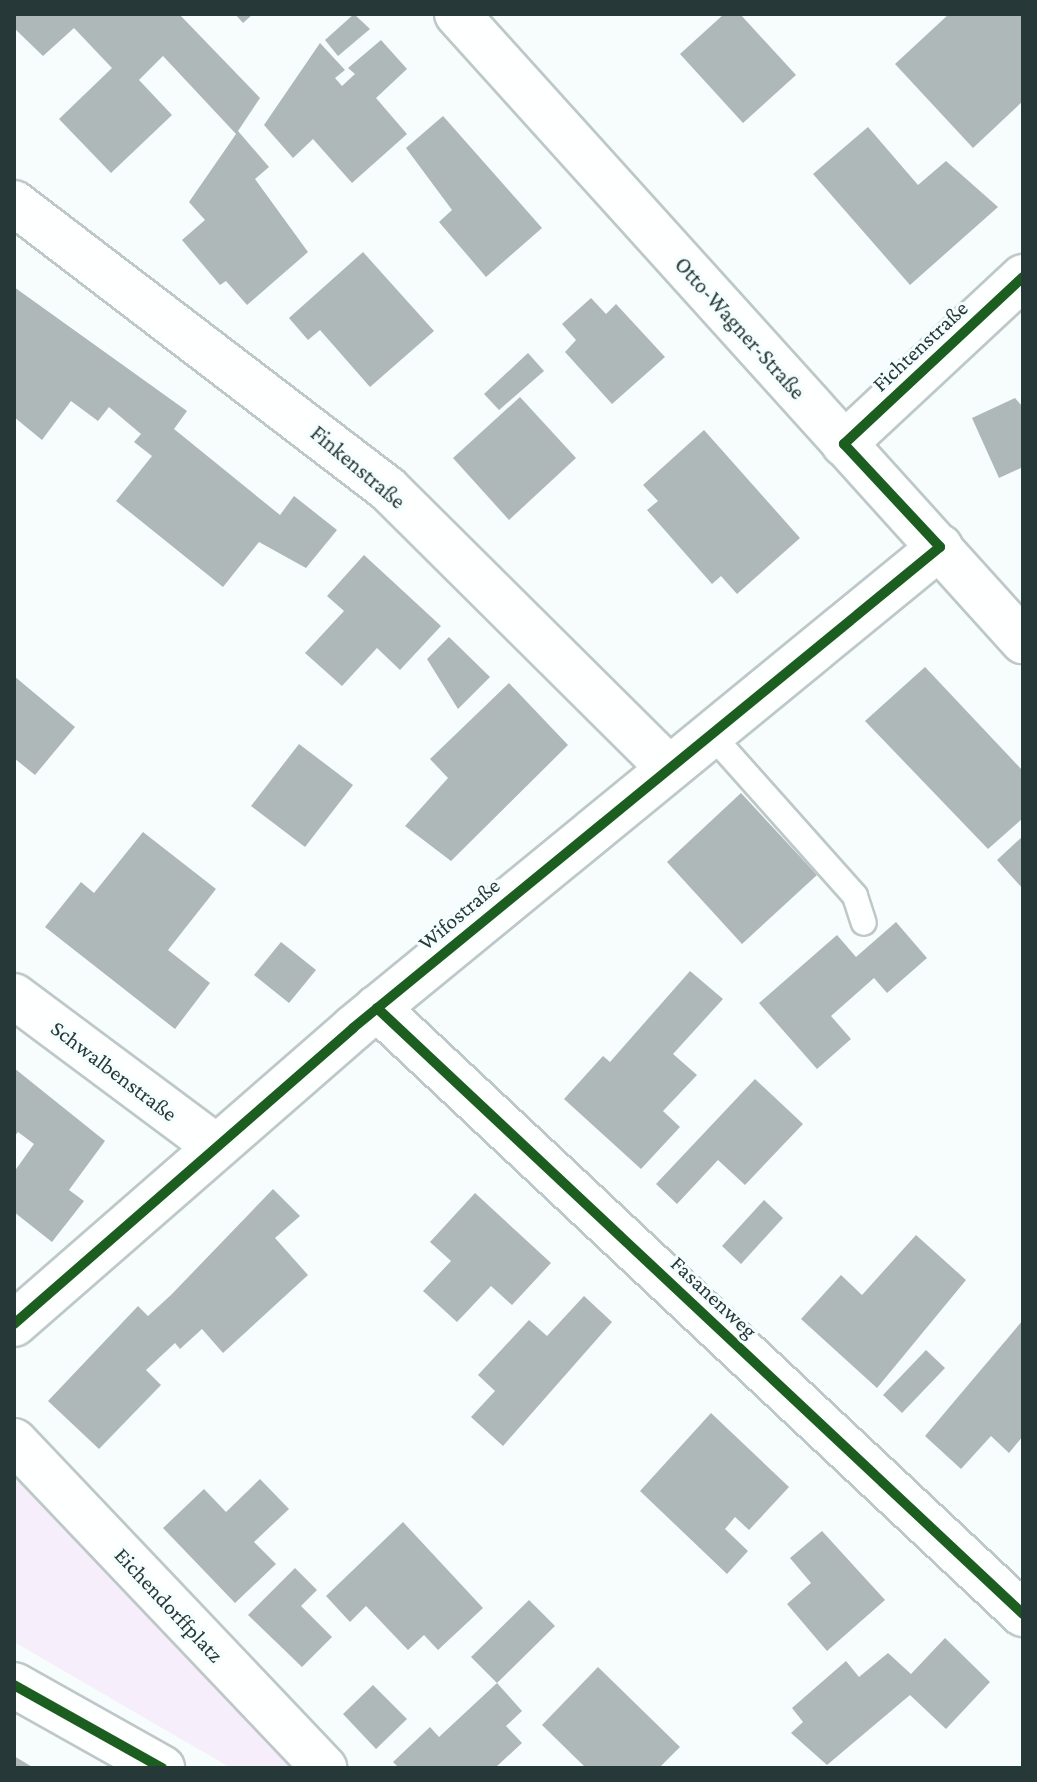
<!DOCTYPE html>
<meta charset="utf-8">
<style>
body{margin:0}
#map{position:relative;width:1037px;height:1782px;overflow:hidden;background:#f7fcfc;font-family:"Crimson Pro",serif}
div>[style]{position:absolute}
.green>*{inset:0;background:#f6effb}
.building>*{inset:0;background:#aeb8b9}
.roads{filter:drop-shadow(2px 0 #bec8c8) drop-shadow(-2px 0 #bec8c8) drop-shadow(0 2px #bec8c8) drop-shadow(0 -2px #bec8c8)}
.service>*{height:24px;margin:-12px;padding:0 12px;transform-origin:12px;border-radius:12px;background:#feffff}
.minor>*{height:44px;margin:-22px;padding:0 22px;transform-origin:22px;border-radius:22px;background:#feffff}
.tertiary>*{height:44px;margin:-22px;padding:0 22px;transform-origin:22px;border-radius:22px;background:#feffff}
.cycleway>*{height:10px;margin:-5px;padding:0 5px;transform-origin:5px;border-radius:5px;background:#1b5e20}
span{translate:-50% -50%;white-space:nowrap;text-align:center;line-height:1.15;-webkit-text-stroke:6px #f5fefe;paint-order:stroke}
.street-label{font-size:22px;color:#273838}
.frame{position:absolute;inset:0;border:16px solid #273838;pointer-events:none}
</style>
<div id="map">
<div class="green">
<div style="clip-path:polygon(14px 1473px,301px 1768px,231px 1768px,14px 1642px)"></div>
</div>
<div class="building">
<div style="clip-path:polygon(14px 14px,179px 14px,260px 98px,238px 131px,269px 167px,255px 179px,308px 252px,247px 305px,226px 281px,220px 285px,182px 240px,205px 220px,189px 202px,236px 134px,163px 56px,139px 80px,172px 115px,111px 173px,59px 119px,112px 68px,74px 28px,43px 56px,14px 28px)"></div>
<div style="clip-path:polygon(235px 14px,253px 14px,243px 23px)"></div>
<div style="clip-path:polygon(354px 14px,370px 29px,338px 56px,325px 40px)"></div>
<div style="clip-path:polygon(724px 14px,740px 14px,796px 75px,743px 123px,680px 54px)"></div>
<div style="clip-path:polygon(949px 14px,1023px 14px,1023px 101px,973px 148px,895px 64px)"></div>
<div style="clip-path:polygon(381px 40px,407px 69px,376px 98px,407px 134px,352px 183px,313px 139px,293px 158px,264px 125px,320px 43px,345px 70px,335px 78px,342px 86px,355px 74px,348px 68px)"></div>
<div style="clip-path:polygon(443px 116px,542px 228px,486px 277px,439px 222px,452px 210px,406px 148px)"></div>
<div style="clip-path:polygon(868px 127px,918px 185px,946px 161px,998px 207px,910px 285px,813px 174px)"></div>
<div style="clip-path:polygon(363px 252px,434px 331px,370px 387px,320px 330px,308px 340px,289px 318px)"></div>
<div style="clip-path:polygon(14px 287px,187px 411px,174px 429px,280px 515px,294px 496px,337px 530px,306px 568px,259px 542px,223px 587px,116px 501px,152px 456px,134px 442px,141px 434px,109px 407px,98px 421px,71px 401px,42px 440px,14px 417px)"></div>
<div style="clip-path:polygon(591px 298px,606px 314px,616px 304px,665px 357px,612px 404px,565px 352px,576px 340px,562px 324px)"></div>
<div style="clip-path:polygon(528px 353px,544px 371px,499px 410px,484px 394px)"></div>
<div style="clip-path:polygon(520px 397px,576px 458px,509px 520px,453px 458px)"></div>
<div style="clip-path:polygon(1015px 398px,1023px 407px,1023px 467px,999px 478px,972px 418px)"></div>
<div style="clip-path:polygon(704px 430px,800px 538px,737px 594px,721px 576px,712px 584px,647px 510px,658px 501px,643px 485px)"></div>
<div style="clip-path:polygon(364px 555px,441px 626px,400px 670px,377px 648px,342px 686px,305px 653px,344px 611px,327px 596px)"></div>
<div style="clip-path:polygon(449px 637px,490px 677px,458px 709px,427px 659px)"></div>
<div style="clip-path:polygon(925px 667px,1023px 771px,1023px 818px,988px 849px,865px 721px)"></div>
<div style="clip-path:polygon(14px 676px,75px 727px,35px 775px,14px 758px)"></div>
<div style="clip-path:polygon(509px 683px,568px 745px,451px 861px,405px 826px,448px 778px,430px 759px)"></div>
<div style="clip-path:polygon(299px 744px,353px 785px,305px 847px,251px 806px)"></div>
<div style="clip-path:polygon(741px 793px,817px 875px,742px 944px,667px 862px)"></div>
<div style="clip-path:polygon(143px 832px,216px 889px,168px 950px,210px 983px,175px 1029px,45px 927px,81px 882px,94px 893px)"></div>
<div style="clip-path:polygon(1023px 836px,1023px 889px,997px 860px)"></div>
<div style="clip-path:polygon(896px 922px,927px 958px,887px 993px,874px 978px,831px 1016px,851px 1039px,817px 1069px,759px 1003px,837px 935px,856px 957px)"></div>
<div style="clip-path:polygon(281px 942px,316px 970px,289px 1003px,254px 975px)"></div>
<div style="clip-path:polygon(690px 971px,723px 999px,673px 1054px,697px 1075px,663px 1111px,680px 1127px,641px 1169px,564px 1099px,603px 1056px,610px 1062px)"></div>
<div style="clip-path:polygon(14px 1068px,105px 1141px,69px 1190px,84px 1201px,52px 1242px,14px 1212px,14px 1172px,34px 1144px,18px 1132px,14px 1137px)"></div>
<div style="clip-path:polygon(755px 1079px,803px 1124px,745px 1185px,718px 1160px,677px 1204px,656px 1184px)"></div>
<div style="clip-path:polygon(273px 1189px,300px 1216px,275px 1238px,308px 1275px,223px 1353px,202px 1329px,180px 1349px,175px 1343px,146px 1370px,161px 1385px,99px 1449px,48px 1401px,138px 1306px,148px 1316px,171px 1295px)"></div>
<div style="clip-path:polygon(475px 1193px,551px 1263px,512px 1305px,491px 1286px,457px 1322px,423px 1291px,451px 1261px,430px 1242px)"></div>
<div style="clip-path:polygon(764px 1200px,783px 1218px,741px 1264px,722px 1246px)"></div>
<div style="clip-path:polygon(916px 1235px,966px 1280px,877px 1388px,801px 1319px,841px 1275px,862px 1295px)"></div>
<div style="clip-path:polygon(584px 1296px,612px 1322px,503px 1446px,471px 1417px,495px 1391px,478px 1375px,529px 1320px,547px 1336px)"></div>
<div style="clip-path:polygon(1023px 1320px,1023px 1436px,1009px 1453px,991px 1436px,961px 1469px,925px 1436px)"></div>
<div style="clip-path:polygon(926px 1350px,945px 1368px,902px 1413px,883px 1395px)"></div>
<div style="clip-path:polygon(711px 1413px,789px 1487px,749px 1530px,735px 1517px,725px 1529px,748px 1551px,727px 1574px,640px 1491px)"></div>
<div style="clip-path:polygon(260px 1479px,289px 1509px,254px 1542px,276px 1564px,235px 1603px,163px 1528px,204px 1489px,226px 1512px)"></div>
<div style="clip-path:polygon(403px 1522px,483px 1608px,438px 1650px,424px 1635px,408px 1650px,366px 1606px,350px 1622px,326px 1596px)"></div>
<div style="clip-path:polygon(822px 1531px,885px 1600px,827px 1651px,787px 1604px,811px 1583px,790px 1558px)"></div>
<div style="clip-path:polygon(295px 1568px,317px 1590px,301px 1606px,332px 1637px,302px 1667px,248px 1615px)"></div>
<div style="clip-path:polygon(529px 1600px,555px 1626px,497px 1683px,471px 1657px)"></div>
<div style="clip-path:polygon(945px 1638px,990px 1682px,946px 1729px,910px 1695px,827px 1765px,791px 1733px,803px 1722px,792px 1708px,846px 1661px,859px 1677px,888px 1653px,911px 1674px)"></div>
<div style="clip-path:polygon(598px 1667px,680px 1747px,659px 1768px,586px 1768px,542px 1725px)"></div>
<div style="clip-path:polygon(497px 1683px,522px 1711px,506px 1726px,522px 1743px,495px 1768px,399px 1768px,393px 1762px,430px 1727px,439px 1737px)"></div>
<div style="clip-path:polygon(373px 1685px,407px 1719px,376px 1749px,343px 1714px)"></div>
<div style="clip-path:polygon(14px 1756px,34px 1768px,14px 1768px)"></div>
</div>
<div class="roads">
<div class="service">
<div style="left:710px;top:733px;width:218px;rotate:48.3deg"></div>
<div style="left:855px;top:896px;width:28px;rotate:72deg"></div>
</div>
<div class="minor">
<div style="left:14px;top:203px;width:471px;rotate:37.4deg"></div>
<div style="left:388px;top:489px;width:396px;rotate:44.8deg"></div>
<div style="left:844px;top:444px;width:245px;rotate:-43deg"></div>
<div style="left:14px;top:996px;width:251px;rotate:36.7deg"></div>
<div style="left:377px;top:1008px;width:886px;rotate:43.17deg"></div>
<div style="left:14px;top:1324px;width:450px;rotate:-41.1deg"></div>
<div style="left:353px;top:1028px;width:759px;rotate:-39.33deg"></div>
<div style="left:14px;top:1441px;width:451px;rotate:46.5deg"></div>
<div style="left:14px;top:1685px;width:170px;rotate:29.3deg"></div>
</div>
<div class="tertiary">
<div style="left:457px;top:14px;width:845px;rotate:47.93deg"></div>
</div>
</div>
<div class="cycleway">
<div style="left:377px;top:1008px;width:886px;rotate:43.17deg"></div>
<div style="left:14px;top:1324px;width:450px;rotate:-41.1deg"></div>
<div style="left:353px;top:1028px;width:759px;rotate:-39.33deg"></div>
<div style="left:940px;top:547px;width:141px;rotate:-133deg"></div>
<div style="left:844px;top:444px;width:245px;rotate:-43deg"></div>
<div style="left:14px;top:1685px;width:170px;rotate:29.3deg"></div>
</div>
<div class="street-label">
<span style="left:740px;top:328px;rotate:48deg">Otto-Wagner-Straße</span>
<span style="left:920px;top:346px;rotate:-43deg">Fichtenstraße</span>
<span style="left:358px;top:467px;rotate:40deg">Finkenstraße</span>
<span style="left:459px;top:914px;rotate:-40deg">Wifostraße</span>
<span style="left:114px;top:1071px;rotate:37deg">Schwalbenstraße</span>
<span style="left:714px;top:1297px;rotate:43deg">Fasanenweg</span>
<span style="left:169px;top:1605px;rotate:47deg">Eichendorffplatz</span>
</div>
<div class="frame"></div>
</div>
